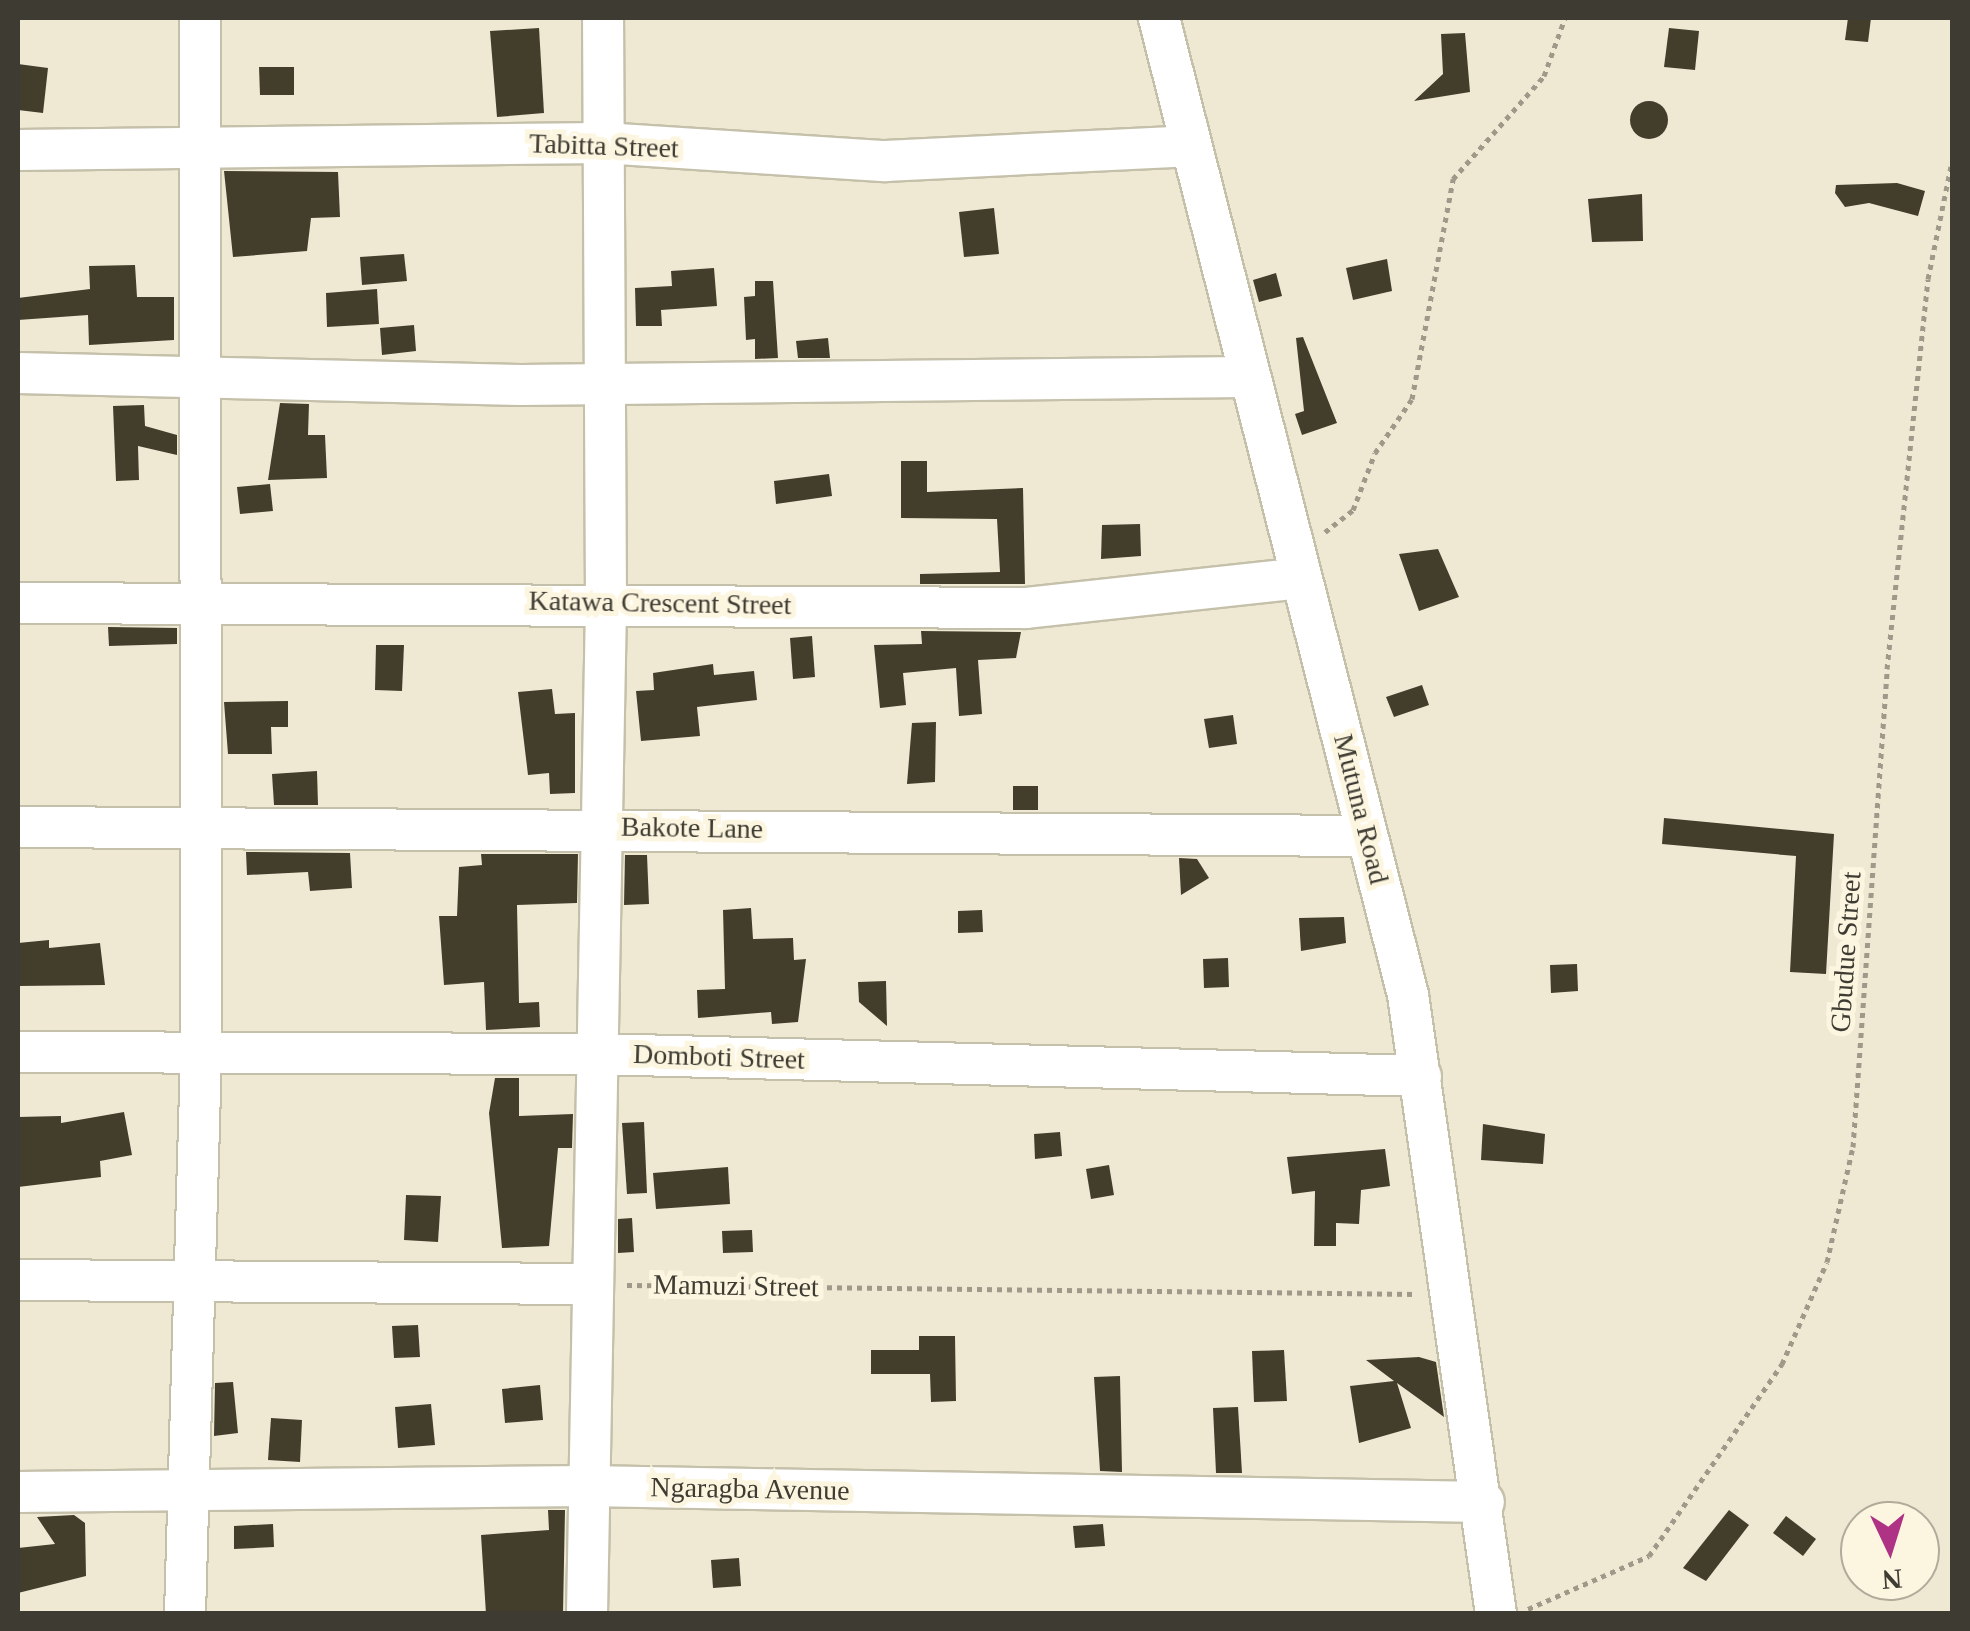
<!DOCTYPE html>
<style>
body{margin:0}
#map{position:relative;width:1970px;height:1631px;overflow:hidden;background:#efe9d3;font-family:Georgia,serif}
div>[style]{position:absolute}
.building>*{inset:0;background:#433e2c}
.round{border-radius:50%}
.path>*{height:5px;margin-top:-2.5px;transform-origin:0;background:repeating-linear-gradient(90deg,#9e9989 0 5px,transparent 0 10px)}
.roads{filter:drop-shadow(2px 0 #c5c0aa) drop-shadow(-2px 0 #c5c0aa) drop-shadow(0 2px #c5c0aa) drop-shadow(0 -2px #c5c0aa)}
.minor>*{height:40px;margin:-20px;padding:0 20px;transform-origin:20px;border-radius:20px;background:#fff}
span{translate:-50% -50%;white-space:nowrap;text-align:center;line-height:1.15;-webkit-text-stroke:10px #fcf6e0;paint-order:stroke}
.street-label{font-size:28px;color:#3e3b33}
.frame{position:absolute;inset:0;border:20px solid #3e3b33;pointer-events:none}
.north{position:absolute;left:1840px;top:1501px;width:100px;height:100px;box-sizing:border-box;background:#fcf6e0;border:2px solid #b0ab9b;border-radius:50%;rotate:176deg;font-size:28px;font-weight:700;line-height:40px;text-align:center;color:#3e3b33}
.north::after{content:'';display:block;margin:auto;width:35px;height:45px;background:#af3384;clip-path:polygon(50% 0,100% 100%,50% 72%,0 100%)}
</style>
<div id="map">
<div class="building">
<div style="clip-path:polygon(1848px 18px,1871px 18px,1868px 42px,1845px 40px)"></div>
<div style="clip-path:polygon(539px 28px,544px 113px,497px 117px,490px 31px)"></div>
<div style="clip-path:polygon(1669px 28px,1699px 31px,1695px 70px,1664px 67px)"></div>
<div style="clip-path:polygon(1465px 33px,1470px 92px,1414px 101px,1443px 74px,1441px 34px)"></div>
<div style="clip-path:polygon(18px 64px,48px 68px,43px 113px,18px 110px)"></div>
<div style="clip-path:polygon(259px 67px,294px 67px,294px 95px,260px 95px)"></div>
<div class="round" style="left:1630px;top:101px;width:38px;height:38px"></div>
<div style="clip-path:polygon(224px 171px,338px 172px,340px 217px,311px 218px,307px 251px,233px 257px)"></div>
<div style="clip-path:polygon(1897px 183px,1925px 191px,1918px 216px,1869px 203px,1845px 207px,1835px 193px,1836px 185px)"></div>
<div style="clip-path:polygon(1642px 194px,1643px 241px,1592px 242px,1588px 199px)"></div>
<div style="clip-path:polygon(994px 208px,999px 254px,964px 257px,959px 212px)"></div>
<div style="clip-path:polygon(404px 254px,407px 281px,362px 285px,360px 257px)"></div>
<div style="clip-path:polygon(1387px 259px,1392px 291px,1353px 300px,1346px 268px)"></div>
<div style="clip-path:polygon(135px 265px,137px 297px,174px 297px,174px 340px,89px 345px,88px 315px,18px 320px,18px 298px,90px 289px,89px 266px)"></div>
<div style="clip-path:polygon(714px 268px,717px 306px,661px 310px,662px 326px,636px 326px,635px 288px,672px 286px,671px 271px)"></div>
<div style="clip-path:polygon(1276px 273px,1282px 296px,1259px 302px,1253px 280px)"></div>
<div style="clip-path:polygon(755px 281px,773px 281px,778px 358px,755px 359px,755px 339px,746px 340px,744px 297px,755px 296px)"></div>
<div style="clip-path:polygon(377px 289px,379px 324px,327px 327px,326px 293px)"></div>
<div style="clip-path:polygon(414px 325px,416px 351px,382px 355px,380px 328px)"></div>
<div style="clip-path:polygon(1303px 337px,1337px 423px,1302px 435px,1295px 414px,1304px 411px,1296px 338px)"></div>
<div style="clip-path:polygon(828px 338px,830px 358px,798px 358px,796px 341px)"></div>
<div style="clip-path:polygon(280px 403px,309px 404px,308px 435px,325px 435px,327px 478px,268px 480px)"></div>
<div style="clip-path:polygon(144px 405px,145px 426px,177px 435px,177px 455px,138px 446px,139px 480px,116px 481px,113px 406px)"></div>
<div style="clip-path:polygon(901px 461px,927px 461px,927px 492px,1023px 488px,1025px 584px,920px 584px,920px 574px,1000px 572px,997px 519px,901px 518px)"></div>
<div style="clip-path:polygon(829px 474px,832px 496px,776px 504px,774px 481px)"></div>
<div style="clip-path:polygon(270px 484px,273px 511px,240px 514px,237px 487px)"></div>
<div style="clip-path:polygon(1140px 524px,1141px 556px,1101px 559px,1102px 525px)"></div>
<div style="clip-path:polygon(1438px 549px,1459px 597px,1419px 611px,1399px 554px)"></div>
<div style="clip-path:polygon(108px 627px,177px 628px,177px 644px,109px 646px)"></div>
<div style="clip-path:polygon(921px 631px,1021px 632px,1016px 658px,978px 660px,982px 714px,959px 716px,956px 668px,903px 673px,906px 705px,880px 708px,874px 645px,922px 644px)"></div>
<div style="clip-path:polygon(812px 636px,815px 677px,793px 679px,790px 638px)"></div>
<div style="clip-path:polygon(376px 645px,404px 645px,402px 691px,375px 690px)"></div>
<div style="clip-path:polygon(713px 664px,714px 675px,754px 671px,757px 700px,697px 707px,700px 736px,641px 741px,636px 691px,654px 690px,653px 673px)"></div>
<div style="clip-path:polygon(1422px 685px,1429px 705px,1394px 717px,1386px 697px)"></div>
<div style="clip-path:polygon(552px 689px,555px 714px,575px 713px,575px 793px,550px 794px,549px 773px,528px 775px,518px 692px)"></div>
<div style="clip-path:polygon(288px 701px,288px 727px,271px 727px,272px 754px,228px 754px,224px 702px)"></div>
<div style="clip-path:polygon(1233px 715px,1237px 744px,1209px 748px,1204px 719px)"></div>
<div style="clip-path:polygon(936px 722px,935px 782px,907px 784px,912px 723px)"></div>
<div style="clip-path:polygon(317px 771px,318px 805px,274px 805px,272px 774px)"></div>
<div style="clip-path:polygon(1013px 786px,1038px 786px,1038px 810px,1013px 810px)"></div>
<div style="clip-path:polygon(1664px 818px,1834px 834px,1826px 974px,1790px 972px,1796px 856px,1662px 844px)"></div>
<div style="clip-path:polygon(246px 852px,350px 853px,352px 888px,310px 891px,308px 872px,247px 875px)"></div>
<div style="clip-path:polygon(481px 854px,578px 854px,577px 903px,517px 905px,519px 1003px,539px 1002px,540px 1027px,486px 1030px,484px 982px,444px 985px,439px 916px,457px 916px,459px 867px,482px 865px)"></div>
<div style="clip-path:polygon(625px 855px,647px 855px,649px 904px,624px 905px)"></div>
<div style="clip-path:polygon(1179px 858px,1197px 859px,1209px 878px,1181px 895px)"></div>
<div style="clip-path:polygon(751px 908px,753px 939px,793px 938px,794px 960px,806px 959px,798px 1022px,772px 1024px,771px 1012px,698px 1018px,697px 990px,725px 989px,723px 910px)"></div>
<div style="clip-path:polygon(982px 910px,983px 932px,958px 933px,958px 911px)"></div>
<div style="clip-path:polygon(1344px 917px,1346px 943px,1301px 951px,1299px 918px)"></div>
<div style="clip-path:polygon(49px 940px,49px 948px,100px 943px,105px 985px,18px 986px,18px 943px)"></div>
<div style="clip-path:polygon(1228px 958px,1229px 987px,1204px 988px,1203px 959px)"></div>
<div style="clip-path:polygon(1577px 964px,1578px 991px,1551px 993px,1550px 965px)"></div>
<div style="clip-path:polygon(886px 981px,887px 1026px,859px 1002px,858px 982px)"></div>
<div style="clip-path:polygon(495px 1078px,519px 1078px,519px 1116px,573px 1114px,572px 1148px,558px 1148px,549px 1246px,502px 1248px,489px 1113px)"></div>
<div style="clip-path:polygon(124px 1112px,132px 1155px,100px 1161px,101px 1177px,18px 1187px,18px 1117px,61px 1116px,61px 1123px)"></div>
<div style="clip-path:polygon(644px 1122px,647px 1193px,627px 1194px,622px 1123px)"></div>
<div style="clip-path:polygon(1483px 1124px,1545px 1134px,1543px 1164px,1481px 1160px)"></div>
<div style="clip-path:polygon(1060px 1132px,1062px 1156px,1035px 1159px,1034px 1134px)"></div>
<div style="clip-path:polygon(1385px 1149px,1390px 1186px,1361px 1190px,1359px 1224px,1336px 1223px,1336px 1246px,1314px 1246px,1315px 1191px,1292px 1194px,1287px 1157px)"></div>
<div style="clip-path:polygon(1109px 1165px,1114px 1195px,1091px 1199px,1086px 1169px)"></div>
<div style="clip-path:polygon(728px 1167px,730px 1204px,656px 1209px,653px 1173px)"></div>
<div style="clip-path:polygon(406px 1195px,441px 1196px,438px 1242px,404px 1240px)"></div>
<div style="clip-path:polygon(632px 1218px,634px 1252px,618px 1253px,618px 1219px)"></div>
<div style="clip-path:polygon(752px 1230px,753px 1252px,723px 1253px,722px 1231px)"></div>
<div style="clip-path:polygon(418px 1325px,420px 1357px,394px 1358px,392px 1326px)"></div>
<div style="clip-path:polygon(919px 1336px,955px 1336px,956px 1401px,931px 1402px,930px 1374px,871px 1374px,871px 1350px,919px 1350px)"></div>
<div style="clip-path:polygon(1284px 1350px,1287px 1401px,1254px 1402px,1252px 1351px)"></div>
<div style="clip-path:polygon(1419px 1357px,1436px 1362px,1444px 1417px,1397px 1383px,1411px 1428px,1359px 1443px,1350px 1386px,1394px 1381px,1366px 1360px)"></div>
<div style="clip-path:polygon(1120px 1376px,1122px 1472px,1100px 1471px,1094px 1377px)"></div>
<div style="clip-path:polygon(233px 1382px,238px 1433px,214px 1436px,215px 1383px)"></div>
<div style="clip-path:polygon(540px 1385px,543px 1420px,505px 1423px,502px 1389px)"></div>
<div style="clip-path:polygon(431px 1404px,435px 1445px,398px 1448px,395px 1407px)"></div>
<div style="clip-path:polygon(1238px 1407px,1242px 1473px,1216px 1473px,1213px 1408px)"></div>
<div style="clip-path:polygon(271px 1418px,302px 1420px,300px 1462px,268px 1460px)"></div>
<div style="clip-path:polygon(548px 1510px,565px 1510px,563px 1614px,486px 1614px,481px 1535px,549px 1530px)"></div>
<div style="clip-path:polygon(1729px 1510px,1749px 1525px,1706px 1581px,1683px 1568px)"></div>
<div style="clip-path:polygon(74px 1515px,85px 1523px,86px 1576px,18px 1593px,18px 1548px,55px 1544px,37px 1517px)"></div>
<div style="clip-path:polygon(1786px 1516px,1816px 1539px,1803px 1556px,1773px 1533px)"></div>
<div style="clip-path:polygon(273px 1524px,274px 1547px,234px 1549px,234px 1526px)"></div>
<div style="clip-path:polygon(1103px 1524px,1105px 1546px,1075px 1548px,1073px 1526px)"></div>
<div style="clip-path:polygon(739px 1558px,741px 1586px,713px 1588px,711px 1560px)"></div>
</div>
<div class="path">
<div style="left:1325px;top:532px;width:36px;rotate:-38deg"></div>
<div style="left:1353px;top:510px;width:61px;rotate:-68.9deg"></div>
<div style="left:1375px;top:453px;width:65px;rotate:-55.6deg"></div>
<div style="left:1412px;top:399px;width:224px;rotate:-79.4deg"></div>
<div style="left:1453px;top:179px;width:137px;rotate:-48.5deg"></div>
<div style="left:1544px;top:76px;width:62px;rotate:-70.1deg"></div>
<div style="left:627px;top:1285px;width:789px;rotate:0.65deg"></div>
<div style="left:1528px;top:1609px;width:132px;rotate:-23.7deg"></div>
<div style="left:1649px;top:1556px;width:234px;rotate:-55.3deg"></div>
<div style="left:1782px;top:1364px;width:111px;rotate:-66.2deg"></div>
<div style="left:1827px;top:1262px;width:118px;rotate:-77.3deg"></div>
<div style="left:1853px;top:1147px;width:479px;rotate:-85.9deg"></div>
<div style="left:1887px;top:669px;width:392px;rotate:-84deg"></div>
<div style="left:1928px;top:279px;width:120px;rotate:-78.5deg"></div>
</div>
<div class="roads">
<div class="minor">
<div style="left:1159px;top:18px;width:1008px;rotate:75.7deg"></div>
<div style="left:1408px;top:995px;width:625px;rotate:81.91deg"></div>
<div style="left:18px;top:150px;width:585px;rotate:-0.69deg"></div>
<div style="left:603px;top:143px;width:283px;rotate:3.7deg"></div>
<div style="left:885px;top:161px;width:304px;rotate:-2.8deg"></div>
<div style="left:18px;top:373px;width:503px;rotate:1.37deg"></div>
<div style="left:521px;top:385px;width:725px;rotate:-0.63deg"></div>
<div style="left:18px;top:603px;width:1008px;rotate:0.28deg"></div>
<div style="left:1026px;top:608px;width:277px;rotate:-6.2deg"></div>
<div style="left:18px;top:827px;width:1349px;rotate:0.38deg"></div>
<div style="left:18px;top:1052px;width:580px;rotate:0.2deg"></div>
<div style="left:598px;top:1054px;width:823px;rotate:1.53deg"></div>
<div style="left:18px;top:1280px;width:571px;rotate:0.4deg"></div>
<div style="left:18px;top:1492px;width:568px;rotate:-0.61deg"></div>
<div style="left:586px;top:1486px;width:898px;rotate:1.02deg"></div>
<div style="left:185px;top:1614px;width:559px;rotate:-88.36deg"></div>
<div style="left:201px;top:1055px;width:1037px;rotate:-90.06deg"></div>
<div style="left:587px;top:1614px;width:1012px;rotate:-88.92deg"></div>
<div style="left:606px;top:602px;width:584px;rotate:-90.29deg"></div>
</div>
</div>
<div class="street-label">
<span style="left:604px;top:146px;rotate:2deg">Tabitta Street</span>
<span style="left:660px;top:603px;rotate:1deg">Katawa Crescent Street</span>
<span style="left:1361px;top:809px;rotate:76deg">Mutuna Road</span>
<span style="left:692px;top:828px;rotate:1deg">Bakote Lane</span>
<span style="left:1846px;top:952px;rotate:-86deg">Gbudue Street</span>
<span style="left:719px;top:1057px;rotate:2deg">Domboti Street</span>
<span style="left:736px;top:1286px;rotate:1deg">Mamuzi Street</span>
<span style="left:750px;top:1489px;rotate:1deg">Ngaragba Avenue</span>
</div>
<div class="frame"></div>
<div class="north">N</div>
</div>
